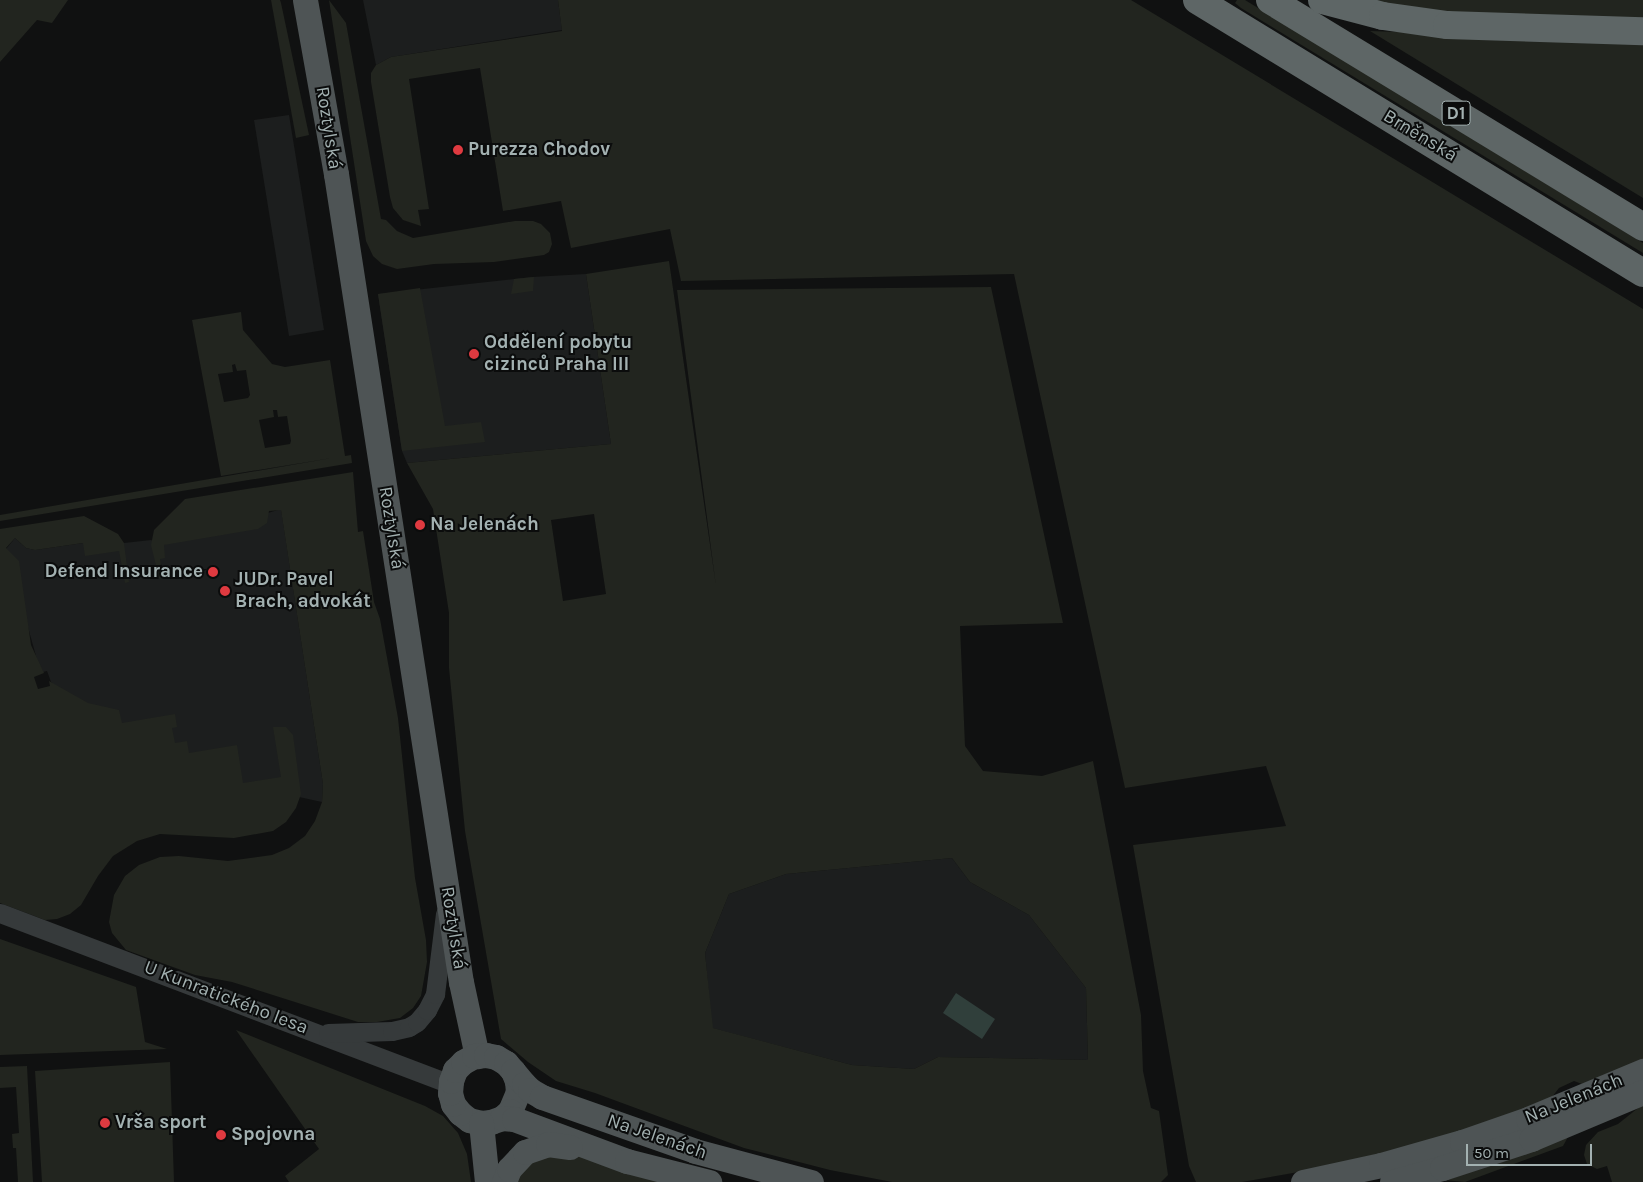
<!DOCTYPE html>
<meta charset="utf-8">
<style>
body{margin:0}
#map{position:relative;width:1643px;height:1182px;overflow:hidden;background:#101111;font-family:Karla,sans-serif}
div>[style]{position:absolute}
.built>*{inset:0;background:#1c1e1e}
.green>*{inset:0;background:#22251f}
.water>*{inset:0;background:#303f3b}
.minor>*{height:19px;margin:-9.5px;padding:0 9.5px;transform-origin:9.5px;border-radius:9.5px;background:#363a3b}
.major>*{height:25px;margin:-12.5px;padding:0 12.5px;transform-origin:12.5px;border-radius:12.5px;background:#4e5455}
.highway>*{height:28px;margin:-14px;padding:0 14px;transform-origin:14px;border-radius:14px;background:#5e6666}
.dots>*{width:14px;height:14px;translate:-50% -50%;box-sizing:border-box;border:2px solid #0b0c0c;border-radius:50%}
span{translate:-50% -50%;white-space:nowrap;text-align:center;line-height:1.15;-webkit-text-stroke:4px #0b0c0c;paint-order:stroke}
.shield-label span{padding:1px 4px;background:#0b0c0c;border:1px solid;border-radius:4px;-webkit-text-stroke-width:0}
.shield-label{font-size:18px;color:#a3b1b1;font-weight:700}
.street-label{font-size:19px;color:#a3b1b1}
.poi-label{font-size:19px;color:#a3b1b1;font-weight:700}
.left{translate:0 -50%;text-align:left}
.right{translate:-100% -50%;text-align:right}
.scale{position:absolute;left:1466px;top:1144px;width:126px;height:22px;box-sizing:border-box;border:2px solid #a3b1b1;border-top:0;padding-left:6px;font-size:15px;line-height:18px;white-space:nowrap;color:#a3b1b1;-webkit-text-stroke:4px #0b0c0c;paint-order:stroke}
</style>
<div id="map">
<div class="built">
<div style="clip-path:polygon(363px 0,558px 0,562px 30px,391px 57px,376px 65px)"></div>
<div style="clip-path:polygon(289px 115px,324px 330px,289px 336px,254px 120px)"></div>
<div style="clip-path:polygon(586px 274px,611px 444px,407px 463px,402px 451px,378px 294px,532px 277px)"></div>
<div style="clip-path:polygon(281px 509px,323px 784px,322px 802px,299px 797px,162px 817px,51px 682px,47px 671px,43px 672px,38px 663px,6px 549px,15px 538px,26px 548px,35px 550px,83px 543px,124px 543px,151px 540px,163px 545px)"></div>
<div style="clip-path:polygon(952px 858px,970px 882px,1029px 915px,1086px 988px,1088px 1060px,938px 1057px,914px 1069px,852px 1065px,712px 1028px,705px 953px,729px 894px,786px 874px)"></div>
</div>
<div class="green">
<div style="clip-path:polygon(0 0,68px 0,52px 23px,37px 20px,0 62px)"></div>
<div style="clip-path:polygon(271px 0,280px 0,281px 3px,309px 135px,296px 138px)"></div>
<div style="clip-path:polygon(329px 0,346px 23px,381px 219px,386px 220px,397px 231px,413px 238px,515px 221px,533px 221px,541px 224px,550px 233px,552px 244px,549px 252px,544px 255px,494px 262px,434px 264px,397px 269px,382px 264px,373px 256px,366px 241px)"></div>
<div style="clip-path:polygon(558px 0,1131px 0,1643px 309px,1643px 1061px,1582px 1084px,1574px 1081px,1559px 1088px,1552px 1097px,1475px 1128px,1333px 1166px,1242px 1182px,1196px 1182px,1189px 1166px,1133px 845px,1286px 826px,1266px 766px,1125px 788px,1014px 274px,681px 281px,670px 229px,571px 248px,561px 201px,503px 211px,480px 68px,409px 79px,429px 209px,418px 210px,421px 226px,403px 220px,393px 208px,390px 197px,371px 82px,371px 73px,376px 65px,391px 57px,562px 31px)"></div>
<div style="clip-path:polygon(1237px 0,1245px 0,1643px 243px,1643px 253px,1241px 8px,1235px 3px)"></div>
<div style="clip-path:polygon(1362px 0,1643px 0,1643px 19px,1456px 13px)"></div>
<div style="clip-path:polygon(1370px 31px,1643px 40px,1643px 198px)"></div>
<div style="clip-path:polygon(evenodd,669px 261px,716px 586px,677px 290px,991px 287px,1063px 623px,960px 626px,965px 746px,983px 771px,1042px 776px,1093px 761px,1141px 1015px,1143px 1071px,1151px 1108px,1159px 1111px,1168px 1175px,1161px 1182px,892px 1182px,830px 1170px,744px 1148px,595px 1093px,556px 1081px,528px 1062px,501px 1039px,465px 831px,449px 668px,449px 613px,433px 509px,407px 463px,611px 444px,586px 274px,669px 261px,594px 514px,606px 594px,563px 601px,551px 520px,594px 514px,669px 261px,952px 858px,970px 882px,1029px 915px,1086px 988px,1088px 1060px,938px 1057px,914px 1069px,852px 1065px,713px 1028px,705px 953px,729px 894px,786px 874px,952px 858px)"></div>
<div style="clip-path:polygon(534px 277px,533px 291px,511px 294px,514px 279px)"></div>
<div style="clip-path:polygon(420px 288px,445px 426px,481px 422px,485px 442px,402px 451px,378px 294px)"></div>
<div style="clip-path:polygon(evenodd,241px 312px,243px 330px,272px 364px,285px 367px,330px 360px,345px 456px,351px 455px,352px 463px,0 521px,0 515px,332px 458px,221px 476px,192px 320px,241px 312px,235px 364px,237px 371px,246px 370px,250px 395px,248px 398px,224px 402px,218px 374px,233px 372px,232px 365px,235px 364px,241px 312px,273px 410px,277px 410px,278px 417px,287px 416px,291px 441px,290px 444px,265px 448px,259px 420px,274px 417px,273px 410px)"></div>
<div style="clip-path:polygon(353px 472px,358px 532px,363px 531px,374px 602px,380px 619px,398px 718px,415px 878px,426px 940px,427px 962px,421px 996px,413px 1008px,400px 1018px,377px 1022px,358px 1022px,232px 982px,195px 975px,126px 950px,112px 933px,109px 922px,114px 895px,125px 876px,139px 865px,160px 857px,179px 856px,228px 861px,272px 855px,289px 848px,305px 836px,315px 821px,322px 802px,323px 784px,281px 510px,269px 511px,267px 523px,258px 529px,164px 545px,165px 558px,160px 559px,163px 577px,159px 578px,151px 545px,154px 530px,185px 499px)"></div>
<div style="clip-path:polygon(84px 516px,118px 534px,124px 543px,129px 582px,125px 583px,119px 551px,85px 556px,83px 543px,35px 550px,26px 548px,15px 538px,6px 548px,19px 561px,31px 645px,44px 673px,34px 677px,38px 689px,50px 686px,49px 681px,88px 703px,119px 710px,122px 723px,175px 714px,177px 727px,172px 728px,175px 743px,187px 741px,189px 753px,237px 745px,243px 783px,281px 777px,273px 727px,286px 727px,293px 735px,301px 794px,296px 808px,286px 822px,273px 831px,234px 838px,160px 834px,137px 841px,113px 856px,98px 876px,81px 905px,70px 914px,57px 919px,45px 920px,0 903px,0 529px)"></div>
<div style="clip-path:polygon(0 939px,136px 987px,145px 1042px,167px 1049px,0 1055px)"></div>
<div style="clip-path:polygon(236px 1030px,425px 1106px,443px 1116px,458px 1133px,467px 1154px,471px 1182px,289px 1182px,285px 1176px,319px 1149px)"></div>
<div style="clip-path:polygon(170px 1062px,174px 1182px,42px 1182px,35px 1071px)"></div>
<div style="clip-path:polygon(27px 1066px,33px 1182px,18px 1182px,16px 1148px,13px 1148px,12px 1134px,19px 1133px,16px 1087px,0 1088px,0 1067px)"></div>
<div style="clip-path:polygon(1643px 1104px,1643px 1182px,1612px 1182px,1607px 1166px,1597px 1169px,1587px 1164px,1584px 1155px,1586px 1145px,1598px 1132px,1618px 1124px)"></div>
<div style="clip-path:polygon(1568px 1137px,1563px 1146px,1465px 1182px,1443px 1180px)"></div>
<div style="clip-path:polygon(564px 1151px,662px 1182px,511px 1182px,524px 1163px)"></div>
</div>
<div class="water">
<div style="clip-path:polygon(956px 993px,995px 1019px,982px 1039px,943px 1013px)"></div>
</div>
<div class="minor">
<div style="left:0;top:913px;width:482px;rotate:20.8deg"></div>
<div style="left:328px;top:1033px;width:64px;rotate:-1.8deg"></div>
<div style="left:392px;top:1031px;width:17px;rotate:-13deg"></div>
<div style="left:409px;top:1027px;width:9px;rotate:-32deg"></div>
<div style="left:417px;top:1022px;width:16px;rotate:-50deg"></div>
<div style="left:427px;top:1010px;width:18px;rotate:-63deg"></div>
<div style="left:435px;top:994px;width:81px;rotate:-82.9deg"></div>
</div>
<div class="major">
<div style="left:305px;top:0;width:177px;rotate:79.9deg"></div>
<div style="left:336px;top:174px;width:818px;rotate:81.21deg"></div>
<div style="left:461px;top:982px;width:76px;rotate:77.8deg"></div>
<div style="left:513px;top:1071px;width:11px;rotate:68deg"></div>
<div style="left:517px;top:1081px;width:11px;rotate:85deg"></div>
<div style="left:518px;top:1092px;width:21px;rotate:113deg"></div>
<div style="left:510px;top:1111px;width:11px;rotate:139deg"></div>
<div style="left:502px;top:1118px;width:12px;rotate:160deg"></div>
<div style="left:491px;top:1122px;width:10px;rotate:174deg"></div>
<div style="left:481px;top:1123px;width:12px;rotate:-166deg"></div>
<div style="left:469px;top:1120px;width:11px;rotate:-142deg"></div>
<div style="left:460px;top:1113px;width:11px;rotate:-128deg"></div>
<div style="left:453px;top:1104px;width:11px;rotate:-105deg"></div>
<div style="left:450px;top:1093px;width:12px;rotate:-85deg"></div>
<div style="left:451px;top:1081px;width:12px;rotate:-70deg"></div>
<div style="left:455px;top:1070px;width:11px;rotate:-45deg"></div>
<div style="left:463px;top:1062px;width:13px;rotate:-29deg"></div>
<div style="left:474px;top:1056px;width:12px;rotate:-5deg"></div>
<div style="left:486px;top:1055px;width:10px;rotate:11deg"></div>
<div style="left:496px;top:1057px;width:12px;rotate:31deg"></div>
<div style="left:506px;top:1063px;width:11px;rotate:49deg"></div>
<div style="left:513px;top:1071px;width:17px;rotate:50deg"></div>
<div style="left:524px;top:1084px;width:8px;rotate:45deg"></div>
<div style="left:530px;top:1090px;width:14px;rotate:30deg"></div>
<div style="left:542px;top:1097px;width:162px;rotate:19.4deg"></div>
<div style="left:695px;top:1151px;width:120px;rotate:15deg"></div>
<div style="left:502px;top:1118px;width:12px;rotate:5deg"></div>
<div style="left:514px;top:1119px;width:121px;rotate:20.4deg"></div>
<div style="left:627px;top:1161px;width:85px;rotate:14.4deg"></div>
<div style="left:481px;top:1123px;width:59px;rotate:84.2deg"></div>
<div style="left:504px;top:1182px;width:14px;rotate:-69deg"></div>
<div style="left:509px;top:1169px;width:23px;rotate:-47deg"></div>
<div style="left:525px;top:1152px;width:24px;rotate:-19deg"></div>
<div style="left:548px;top:1144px;width:22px;rotate:8deg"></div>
<div style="left:1303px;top:1182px;width:80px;rotate:-12.3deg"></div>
<div style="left:1381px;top:1165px;width:84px;rotate:-15.9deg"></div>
<div style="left:1462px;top:1142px;width:70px;rotate:-19.2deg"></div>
<div style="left:1528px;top:1119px;width:125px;rotate:-22.7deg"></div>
<div style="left:1392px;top:1182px;width:52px;rotate:-15.6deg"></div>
<div style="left:1442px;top:1168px;width:94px;rotate:-18deg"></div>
<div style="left:1531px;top:1139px;width:121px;rotate:-22.8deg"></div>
</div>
<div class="highway">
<div style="left:1197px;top:0;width:523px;rotate:31.47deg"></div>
<div style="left:1270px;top:0;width:437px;rotate:31.3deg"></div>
<div style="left:1322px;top:0;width:63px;rotate:14.7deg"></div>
<div style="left:1383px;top:16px;width:65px;rotate:8deg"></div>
<div style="left:1447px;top:25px;width:196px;rotate:1.8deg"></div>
</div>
<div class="dots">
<div style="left:458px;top:150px;background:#df3a40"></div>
<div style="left:474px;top:354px;background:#df3a40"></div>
<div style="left:420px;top:525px;background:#df3a40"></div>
<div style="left:213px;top:572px;background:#df3a40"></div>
<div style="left:225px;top:591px;background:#df3a40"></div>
<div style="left:105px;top:1123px;background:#df3a40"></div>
<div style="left:221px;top:1135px;background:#df3a40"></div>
</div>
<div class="shield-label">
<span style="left:1456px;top:113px">D1</span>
</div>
<div class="street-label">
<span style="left:328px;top:128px;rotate:81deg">Roztylská</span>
<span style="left:1420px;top:136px;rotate:31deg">Brněnská</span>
<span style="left:391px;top:528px;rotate:81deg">Roztylská</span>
<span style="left:453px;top:928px;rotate:81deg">Roztylská</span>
<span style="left:226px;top:998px;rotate:21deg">U Kunratického lesa</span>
<span style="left:1574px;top:1099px;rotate:-22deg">Na Jelenách</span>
<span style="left:657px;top:1137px;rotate:19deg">Na Jelenách</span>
</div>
<div class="poi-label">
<span class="left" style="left:468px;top:150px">Purezza Chodov</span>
<span class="left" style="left:484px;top:354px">Oddělení pobytu<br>cizinců Praha III</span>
<span class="left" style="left:430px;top:525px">Na Jelenách</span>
<span class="right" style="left:203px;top:572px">Defend Insurance</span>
<span class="left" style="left:235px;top:591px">JUDr. Pavel<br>Brach, advokát</span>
<span class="left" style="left:115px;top:1123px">Vrša sport</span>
<span class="left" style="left:231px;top:1135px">Spojovna</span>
</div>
<div class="scale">50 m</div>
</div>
